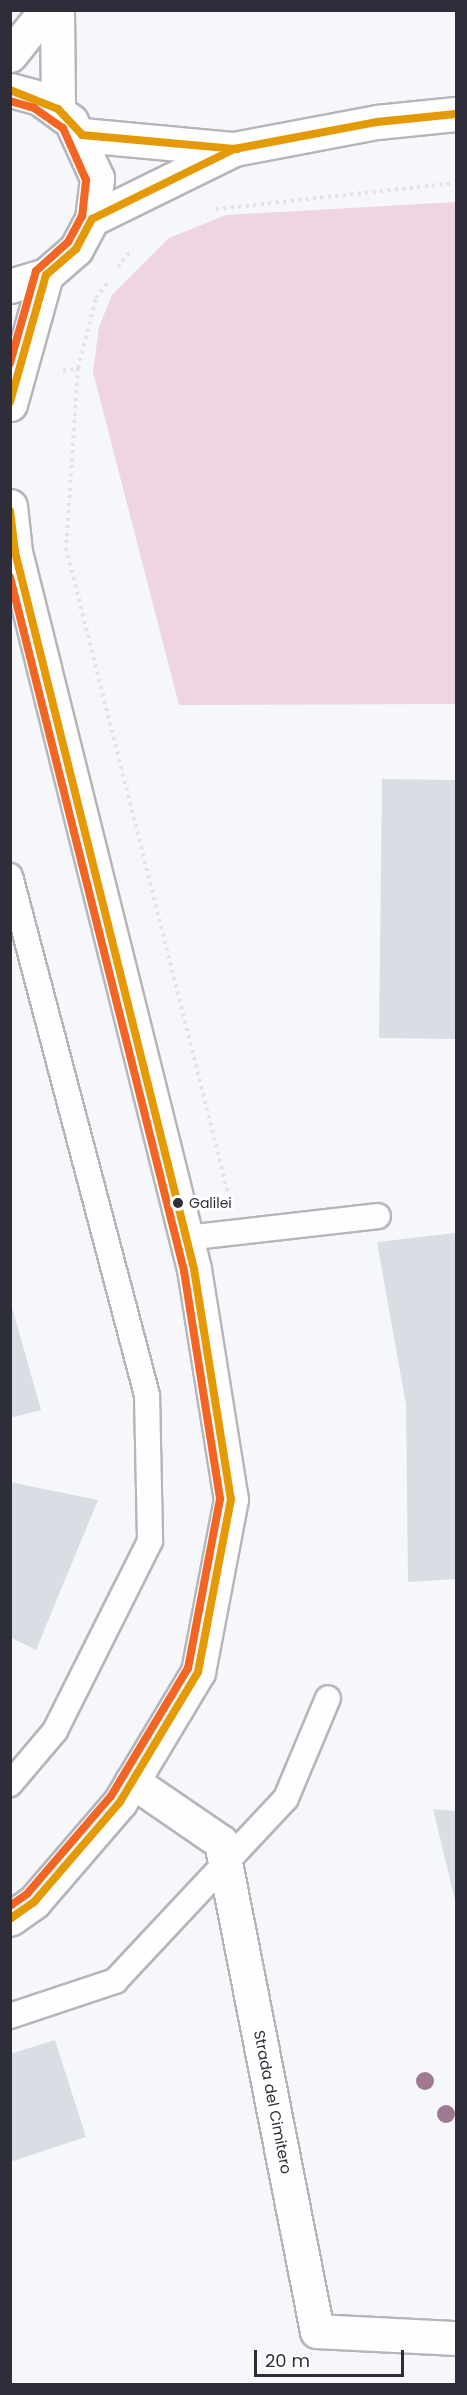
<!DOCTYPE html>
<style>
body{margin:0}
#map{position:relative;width:467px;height:2395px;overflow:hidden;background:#f6f7fb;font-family:Poppins,sans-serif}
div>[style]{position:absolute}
.green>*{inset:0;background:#efd4e4}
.building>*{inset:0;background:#d9dee4}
.path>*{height:4px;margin-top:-2px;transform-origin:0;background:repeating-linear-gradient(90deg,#e2e3e4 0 3px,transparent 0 7.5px)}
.roads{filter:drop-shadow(2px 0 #b5b5bc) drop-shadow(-2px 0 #b5b5bc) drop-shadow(0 2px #b5b5bc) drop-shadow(0 -2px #b5b5bc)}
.service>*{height:24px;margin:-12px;padding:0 12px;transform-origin:12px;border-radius:12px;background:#fefefe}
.minor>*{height:33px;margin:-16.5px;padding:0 16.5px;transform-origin:16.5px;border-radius:16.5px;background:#fefefe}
.tertiary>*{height:33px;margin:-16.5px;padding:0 16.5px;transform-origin:16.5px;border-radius:16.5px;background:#fefefe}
.bus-1>*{height:8px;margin:-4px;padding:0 4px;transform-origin:4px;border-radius:4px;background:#e39a06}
.bus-2>*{height:8px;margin:-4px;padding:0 4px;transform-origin:4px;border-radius:4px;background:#f26522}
.trees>*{width:18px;height:18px;margin:-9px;border-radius:50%;background:#9f7892}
.dots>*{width:16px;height:16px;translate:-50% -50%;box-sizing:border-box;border:3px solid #fff;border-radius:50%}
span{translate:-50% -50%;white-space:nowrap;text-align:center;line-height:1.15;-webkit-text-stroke:6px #fff;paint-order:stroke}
.bus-label{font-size:14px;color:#2d2e3a}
.left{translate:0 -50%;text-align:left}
.street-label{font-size:15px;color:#2d2e3a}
.frame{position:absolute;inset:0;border:12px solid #2d2e3a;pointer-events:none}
.scale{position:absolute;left:254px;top:2350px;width:150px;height:27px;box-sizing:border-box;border:3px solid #2d2e3a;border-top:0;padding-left:8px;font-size:18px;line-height:21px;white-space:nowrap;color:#2d2e3a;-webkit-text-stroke:4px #fff;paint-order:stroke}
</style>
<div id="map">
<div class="green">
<div style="clip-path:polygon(456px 202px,456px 704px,179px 705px,93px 372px,99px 327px,112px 295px,169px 238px,226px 215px)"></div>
</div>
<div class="building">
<div style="clip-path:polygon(382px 779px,456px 780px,456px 1039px,379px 1038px)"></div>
<div style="clip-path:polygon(456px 1233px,456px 1579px,408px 1582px,406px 1405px,377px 1242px)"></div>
<div style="clip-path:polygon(10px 1300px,41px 1410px,10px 1418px)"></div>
<div style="clip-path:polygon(10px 1482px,98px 1500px,36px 1650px,10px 1637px)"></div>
<div style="clip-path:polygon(433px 1809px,456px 1811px,456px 1904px)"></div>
<div style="clip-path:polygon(55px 2040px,86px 2137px,10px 2162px,10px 2054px)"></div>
</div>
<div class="path">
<div style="left:216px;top:209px;width:241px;rotate:-6.2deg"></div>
<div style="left:118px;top:267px;width:23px;rotate:-52deg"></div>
<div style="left:78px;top:368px;width:180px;rotate:93.8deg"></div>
<div style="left:66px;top:548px;width:665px;rotate:75.9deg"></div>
<div style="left:63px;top:371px;width:15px;rotate:-11deg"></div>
<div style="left:78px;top:368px;width:72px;rotate:-75.6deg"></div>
<div style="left:96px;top:298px;width:22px;rotate:-54deg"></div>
</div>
<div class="roads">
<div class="service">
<div style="left:10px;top:876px;width:537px;rotate:75.21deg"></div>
<div style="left:147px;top:1395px;width:146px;rotate:88.8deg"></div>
<div style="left:150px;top:1541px;width:212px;rotate:116.6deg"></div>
<div style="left:55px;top:1731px;width:70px;rotate:130.3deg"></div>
<div style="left:186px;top:1238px;width:193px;rotate:-6.5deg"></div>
<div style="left:10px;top:2016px;width:111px;rotate:-18.4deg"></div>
<div style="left:115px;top:1981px;width:250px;rotate:-46.9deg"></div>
<div style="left:286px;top:1798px;width:108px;rotate:-67.2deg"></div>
</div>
<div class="minor">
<div style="left:57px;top:10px;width:99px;rotate:89.4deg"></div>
<div style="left:10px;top:55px;width:58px;rotate:-51.3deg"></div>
<div style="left:132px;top:1781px;width:108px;rotate:34.4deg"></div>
<div style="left:221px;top:1842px;width:498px;rotate:78.9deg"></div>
<div style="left:317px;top:2331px;width:139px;rotate:2.9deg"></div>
</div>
<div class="tertiary">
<div style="left:10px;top:90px;width:30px;rotate:15deg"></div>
<div style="left:39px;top:98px;width:39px;rotate:36deg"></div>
<div style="left:71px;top:121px;width:63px;rotate:65.5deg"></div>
<div style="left:97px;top:178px;width:41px;rotate:97deg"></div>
<div style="left:92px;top:219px;width:34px;rotate:118deg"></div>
<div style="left:76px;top:249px;width:40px;rotate:139deg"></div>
<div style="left:46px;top:275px;width:38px;rotate:163deg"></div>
<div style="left:82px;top:135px;width:153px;rotate:5.3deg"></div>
<div style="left:92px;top:219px;width:158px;rotate:-26.2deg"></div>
<div style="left:234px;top:149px;width:146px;rotate:-10.7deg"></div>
<div style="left:377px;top:122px;width:79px;rotate:-5.8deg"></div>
<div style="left:10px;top:404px;width:134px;rotate:-74.4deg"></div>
<div style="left:10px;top:506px;width:46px;rotate:83.8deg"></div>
<div style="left:15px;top:552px;width:739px;rotate:75.98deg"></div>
<div style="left:194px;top:1269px;width:233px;rotate:80.9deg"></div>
<div style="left:231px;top:1499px;width:176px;rotate:100.8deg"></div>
<div style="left:198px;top:1672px;width:152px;rotate:121deg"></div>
<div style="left:120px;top:1802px;width:132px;rotate:130.7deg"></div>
<div style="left:34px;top:1902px;width:29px;rotate:145deg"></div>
</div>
</div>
<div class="bus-1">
<div style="left:10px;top:90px;width:52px;rotate:21.6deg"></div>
<div style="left:58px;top:109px;width:35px;rotate:47deg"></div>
<div style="left:82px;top:135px;width:156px;rotate:5.2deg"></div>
<div style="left:10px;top:402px;width:132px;rotate:-74.2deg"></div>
<div style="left:46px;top:275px;width:40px;rotate:-41deg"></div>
<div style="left:76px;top:249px;width:34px;rotate:-62deg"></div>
<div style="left:92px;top:219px;width:158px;rotate:-26.2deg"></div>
<div style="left:234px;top:149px;width:146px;rotate:-10.7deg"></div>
<div style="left:377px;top:122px;width:79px;rotate:-5.8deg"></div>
<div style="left:10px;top:511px;width:41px;rotate:83deg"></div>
<div style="left:15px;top:552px;width:739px;rotate:75.98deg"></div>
<div style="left:194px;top:1269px;width:233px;rotate:80.9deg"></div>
<div style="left:231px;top:1499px;width:176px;rotate:100.8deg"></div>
<div style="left:198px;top:1672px;width:152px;rotate:121deg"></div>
<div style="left:120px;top:1802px;width:132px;rotate:130.7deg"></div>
<div style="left:34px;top:1902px;width:29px;rotate:145deg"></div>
</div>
<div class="bus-2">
<div style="left:10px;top:101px;width:25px;rotate:16deg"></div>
<div style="left:34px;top:108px;width:35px;rotate:35deg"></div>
<div style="left:63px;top:128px;width:57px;rotate:66.1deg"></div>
<div style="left:86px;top:180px;width:36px;rotate:96deg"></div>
<div style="left:82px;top:216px;width:30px;rotate:118deg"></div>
<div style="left:68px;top:242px;width:43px;rotate:137.8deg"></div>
<div style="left:36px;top:271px;width:96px;rotate:105.8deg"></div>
<div style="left:10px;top:577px;width:715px;rotate:75.92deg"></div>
<div style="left:184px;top:1271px;width:231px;rotate:81deg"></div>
<div style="left:220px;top:1499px;width:172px;rotate:100.7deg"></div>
<div style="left:188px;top:1668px;width:149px;rotate:121deg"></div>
<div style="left:111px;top:1796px;width:129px;rotate:130.6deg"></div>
<div style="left:27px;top:1894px;width:21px;rotate:145deg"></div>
</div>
<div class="trees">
<div style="left:425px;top:2081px"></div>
<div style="left:446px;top:2114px"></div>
</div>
<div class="dots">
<div style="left:178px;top:1203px;background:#2d2e3a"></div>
</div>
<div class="bus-label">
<span class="left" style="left:189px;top:1203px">Galilei</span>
</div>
<div class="street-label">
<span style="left:273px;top:2102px;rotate:79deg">Strada del Cimitero</span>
</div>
<div class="frame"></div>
<div class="scale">20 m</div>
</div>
